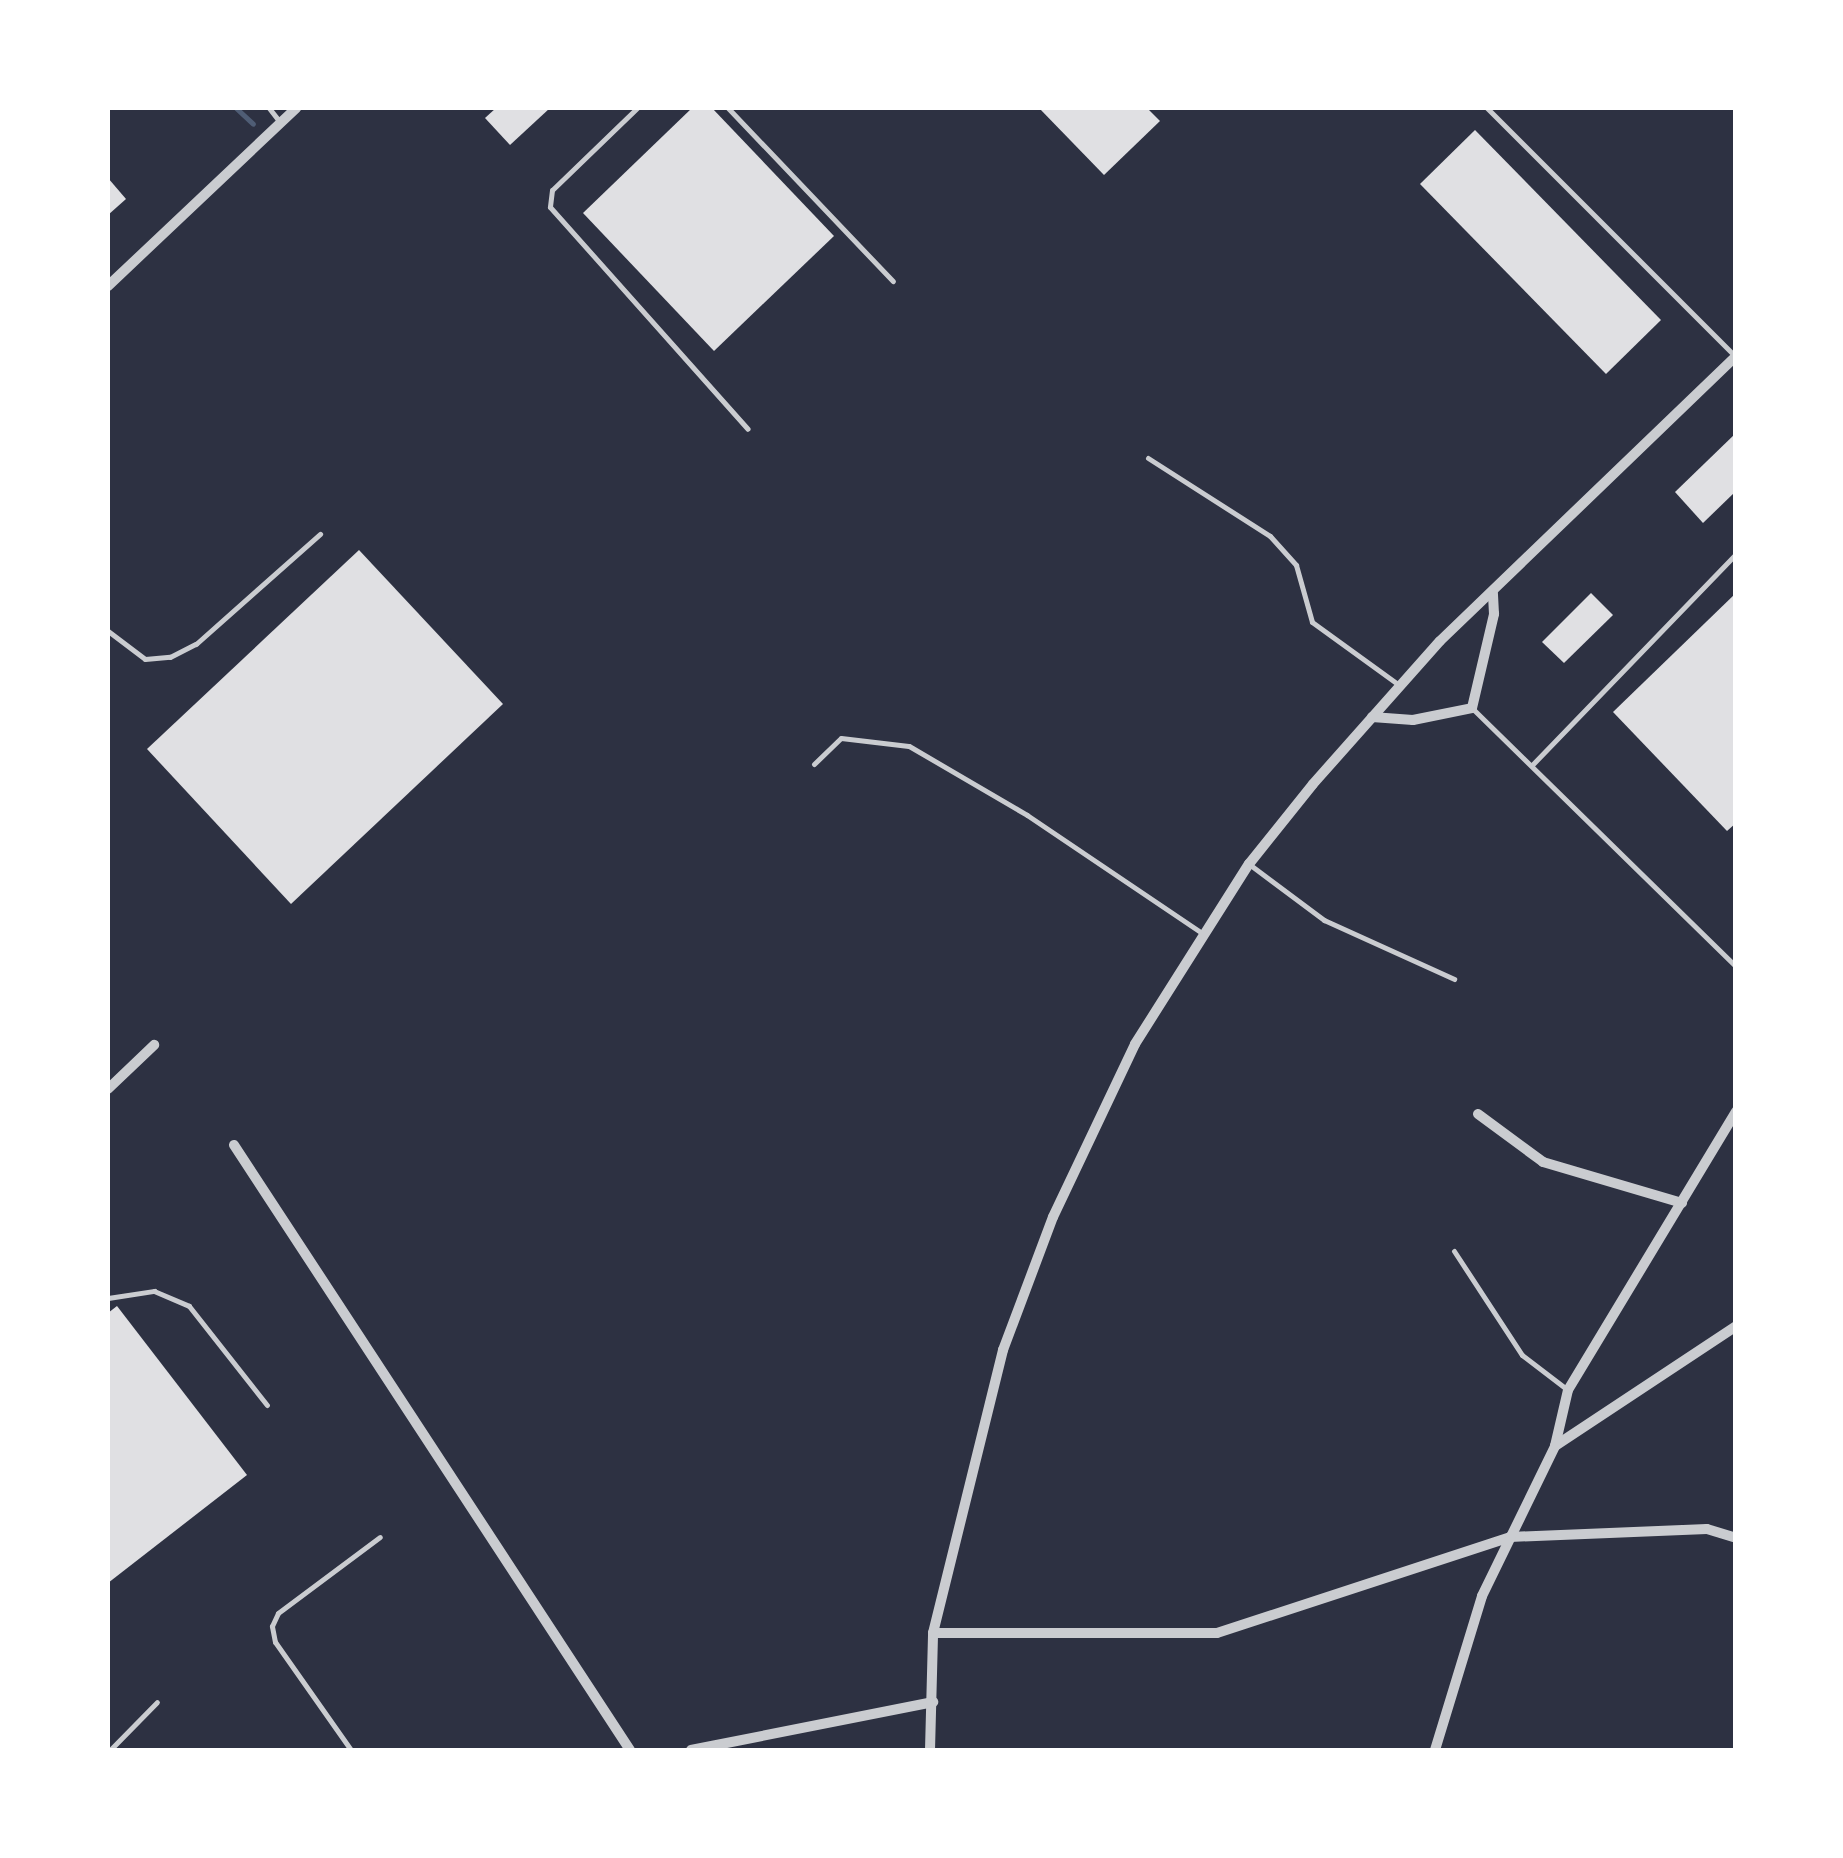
<!DOCTYPE html>
<style>
body{margin:0}
#map{position:relative;width:1843px;height:1858px;overflow:hidden;background:#2d3142;font-family:Inter,sans-serif}
div>[style]{position:absolute}
.stream>*{height:5px;margin:-2.5px;padding:0 2.5px;transform-origin:2.5px;border-radius:2.5px;background:#4f5d75}
.building>*{inset:0;background:#e0e0e3}
.service>*{height:5px;margin:-2.5px;padding:0 2.5px;transform-origin:2.5px;border-radius:2.5px;background:#caccd0}
.minor>*{height:10px;margin:-5px;padding:0 5px;transform-origin:5px;border-radius:5px;background:#caccd0}
span{translate:-50% -50%;white-space:nowrap;text-align:center;line-height:1.15;-webkit-text-stroke:9px #fff;paint-order:stroke}
.frame{position:absolute;inset:0;border:110px solid #fff;pointer-events:none}
</style>
<div id="map">
<div class="stream">
<div style="left:236px;top:108px;width:23px;rotate:43deg"></div>
</div>
<div class="building">
<div style="clip-path:polygon(496px 108px,550px 108px,510px 145px,485px 118px)"></div>
<div style="clip-path:polygon(692px 108px,712px 108px,834px 236px,714px 351px,583px 213px)"></div>
<div style="clip-path:polygon(1039px 108px,1147px 108px,1160px 121px,1104px 175px)"></div>
<div style="clip-path:polygon(1475px 130px,1661px 320px,1606px 374px,1420px 184px)"></div>
<div style="clip-path:polygon(108px 178px,126px 199px,108px 215px)"></div>
<div style="clip-path:polygon(1736px 433px,1736px 491px,1703px 523px,1675px 492px)"></div>
<div style="clip-path:polygon(359px 550px,503px 704px,291px 904px,147px 749px)"></div>
<div style="clip-path:polygon(1591px 593px,1613px 615px,1564px 663px,1542px 642px)"></div>
<div style="clip-path:polygon(1736px 593px,1736px 823px,1727px 831px,1613px 712px)"></div>
<div style="clip-path:polygon(117px 1306px,247px 1475px,108px 1583px,108px 1313px)"></div>
</div>
<div class="service">
<div style="left:269px;top:108px;width:16px;rotate:52deg"></div>
<div style="left:637px;top:108px;width:118px;rotate:136deg"></div>
<div style="left:552px;top:190px;width:17px;rotate:97deg"></div>
<div style="left:550px;top:207px;width:297px;rotate:48.3deg"></div>
<div style="left:728px;top:108px;width:239px;rotate:46.4deg"></div>
<div style="left:1487px;top:108px;width:351px;rotate:45deg"></div>
<div style="left:1148px;top:458px;width:145px;rotate:32.6deg"></div>
<div style="left:1270px;top:536px;width:39px;rotate:48deg"></div>
<div style="left:1296px;top:565px;width:59px;rotate:74.3deg"></div>
<div style="left:1312px;top:622px;width:107px;rotate:35.9deg"></div>
<div style="left:108px;top:631px;width:46px;rotate:37.1deg"></div>
<div style="left:145px;top:659px;width:25px;rotate:-5deg"></div>
<div style="left:170px;top:657px;width:29px;rotate:-27deg"></div>
<div style="left:196px;top:644px;width:166px;rotate:-41.6deg"></div>
<div style="left:1474px;top:710px;width:367px;rotate:44.4deg"></div>
<div style="left:814px;top:764px;width:37px;rotate:-44deg"></div>
<div style="left:841px;top:738px;width:68px;rotate:6.7deg"></div>
<div style="left:909px;top:746px;width:137px;rotate:30.3deg"></div>
<div style="left:1027px;top:815px;width:211px;rotate:34deg"></div>
<div style="left:1532px;top:765px;width:293px;rotate:-46deg"></div>
<div style="left:1249px;top:864px;width:94px;rotate:36.7deg"></div>
<div style="left:1324px;top:920px;width:143px;rotate:24.4deg"></div>
<div style="left:1454px;top:1251px;width:124px;rotate:56.8deg"></div>
<div style="left:1522px;top:1355px;width:58px;rotate:37.3deg"></div>
<div style="left:108px;top:1298px;width:47px;rotate:-8.7deg"></div>
<div style="left:154px;top:1291px;width:38px;rotate:23deg"></div>
<div style="left:189px;top:1306px;width:126px;rotate:51.8deg"></div>
<div style="left:110px;top:1750px;width:67px;rotate:-45.6deg"></div>
<div style="left:351px;top:1750px;width:132px;rotate:-125.1deg"></div>
<div style="left:275px;top:1642px;width:16px;rotate:-101deg"></div>
<div style="left:272px;top:1626px;width:14px;rotate:-65deg"></div>
<div style="left:278px;top:1613px;width:127px;rotate:-36.7deg"></div>
</div>
<div class="minor">
<div style="left:108px;top:286px;width:259px;rotate:-43.4deg"></div>
<div style="left:1372px;top:717px;width:41px;rotate:4.2deg"></div>
<div style="left:1413px;top:720px;width:60px;rotate:-11.5deg"></div>
<div style="left:1472px;top:708px;width:97px;rotate:-76.8deg"></div>
<div style="left:1494px;top:614px;width:21px;rotate:-93deg"></div>
<div style="left:108px;top:1089px;width:64px;rotate:-43.7deg"></div>
<div style="left:1478px;top:1114px;width:81px;rotate:36.4deg"></div>
<div style="left:1543px;top:1162px;width:145px;rotate:16.4deg"></div>
<div style="left:234px;top:1145px;width:723px;rotate:56.79deg"></div>
<div style="left:1555px;top:1446px;width:217px;rotate:-33.5deg"></div>
<div style="left:933px;top:1633px;width:284px"></div>
<div style="left:1217px;top:1633px;width:308px;rotate:-18.1deg"></div>
<div style="left:1510px;top:1537px;width:197px;rotate:-2.3deg"></div>
<div style="left:1707px;top:1529px;width:30px;rotate:17deg"></div>
<div style="left:691px;top:1750px;width:247px;rotate:-11.2deg"></div>
<div style="left:930px;top:1750px;width:117px;rotate:-88.5deg"></div>
<div style="left:933px;top:1633px;width:292px;rotate:-76.1deg"></div>
<div style="left:1003px;top:1350px;width:142px;rotate:-69.4deg"></div>
<div style="left:1053px;top:1217px;width:191px;rotate:-64.6deg"></div>
<div style="left:1135px;top:1044px;width:213px;rotate:-57.7deg"></div>
<div style="left:1249px;top:864px;width:102px;rotate:-51.3deg"></div>
<div style="left:1313px;top:784px;width:191px;rotate:-48.4deg"></div>
<div style="left:1440px;top:641px;width:411px;rotate:-43.9deg"></div>
<div style="left:1435px;top:1750px;width:161px;rotate:-73deg"></div>
<div style="left:1482px;top:1596px;width:167px;rotate:-64deg"></div>
<div style="left:1555px;top:1446px;width:57px;rotate:-76.9deg"></div>
<div style="left:1568px;top:1390px;width:325px;rotate:-58.9deg"></div>
</div>
<div class="frame"></div>
</div>
